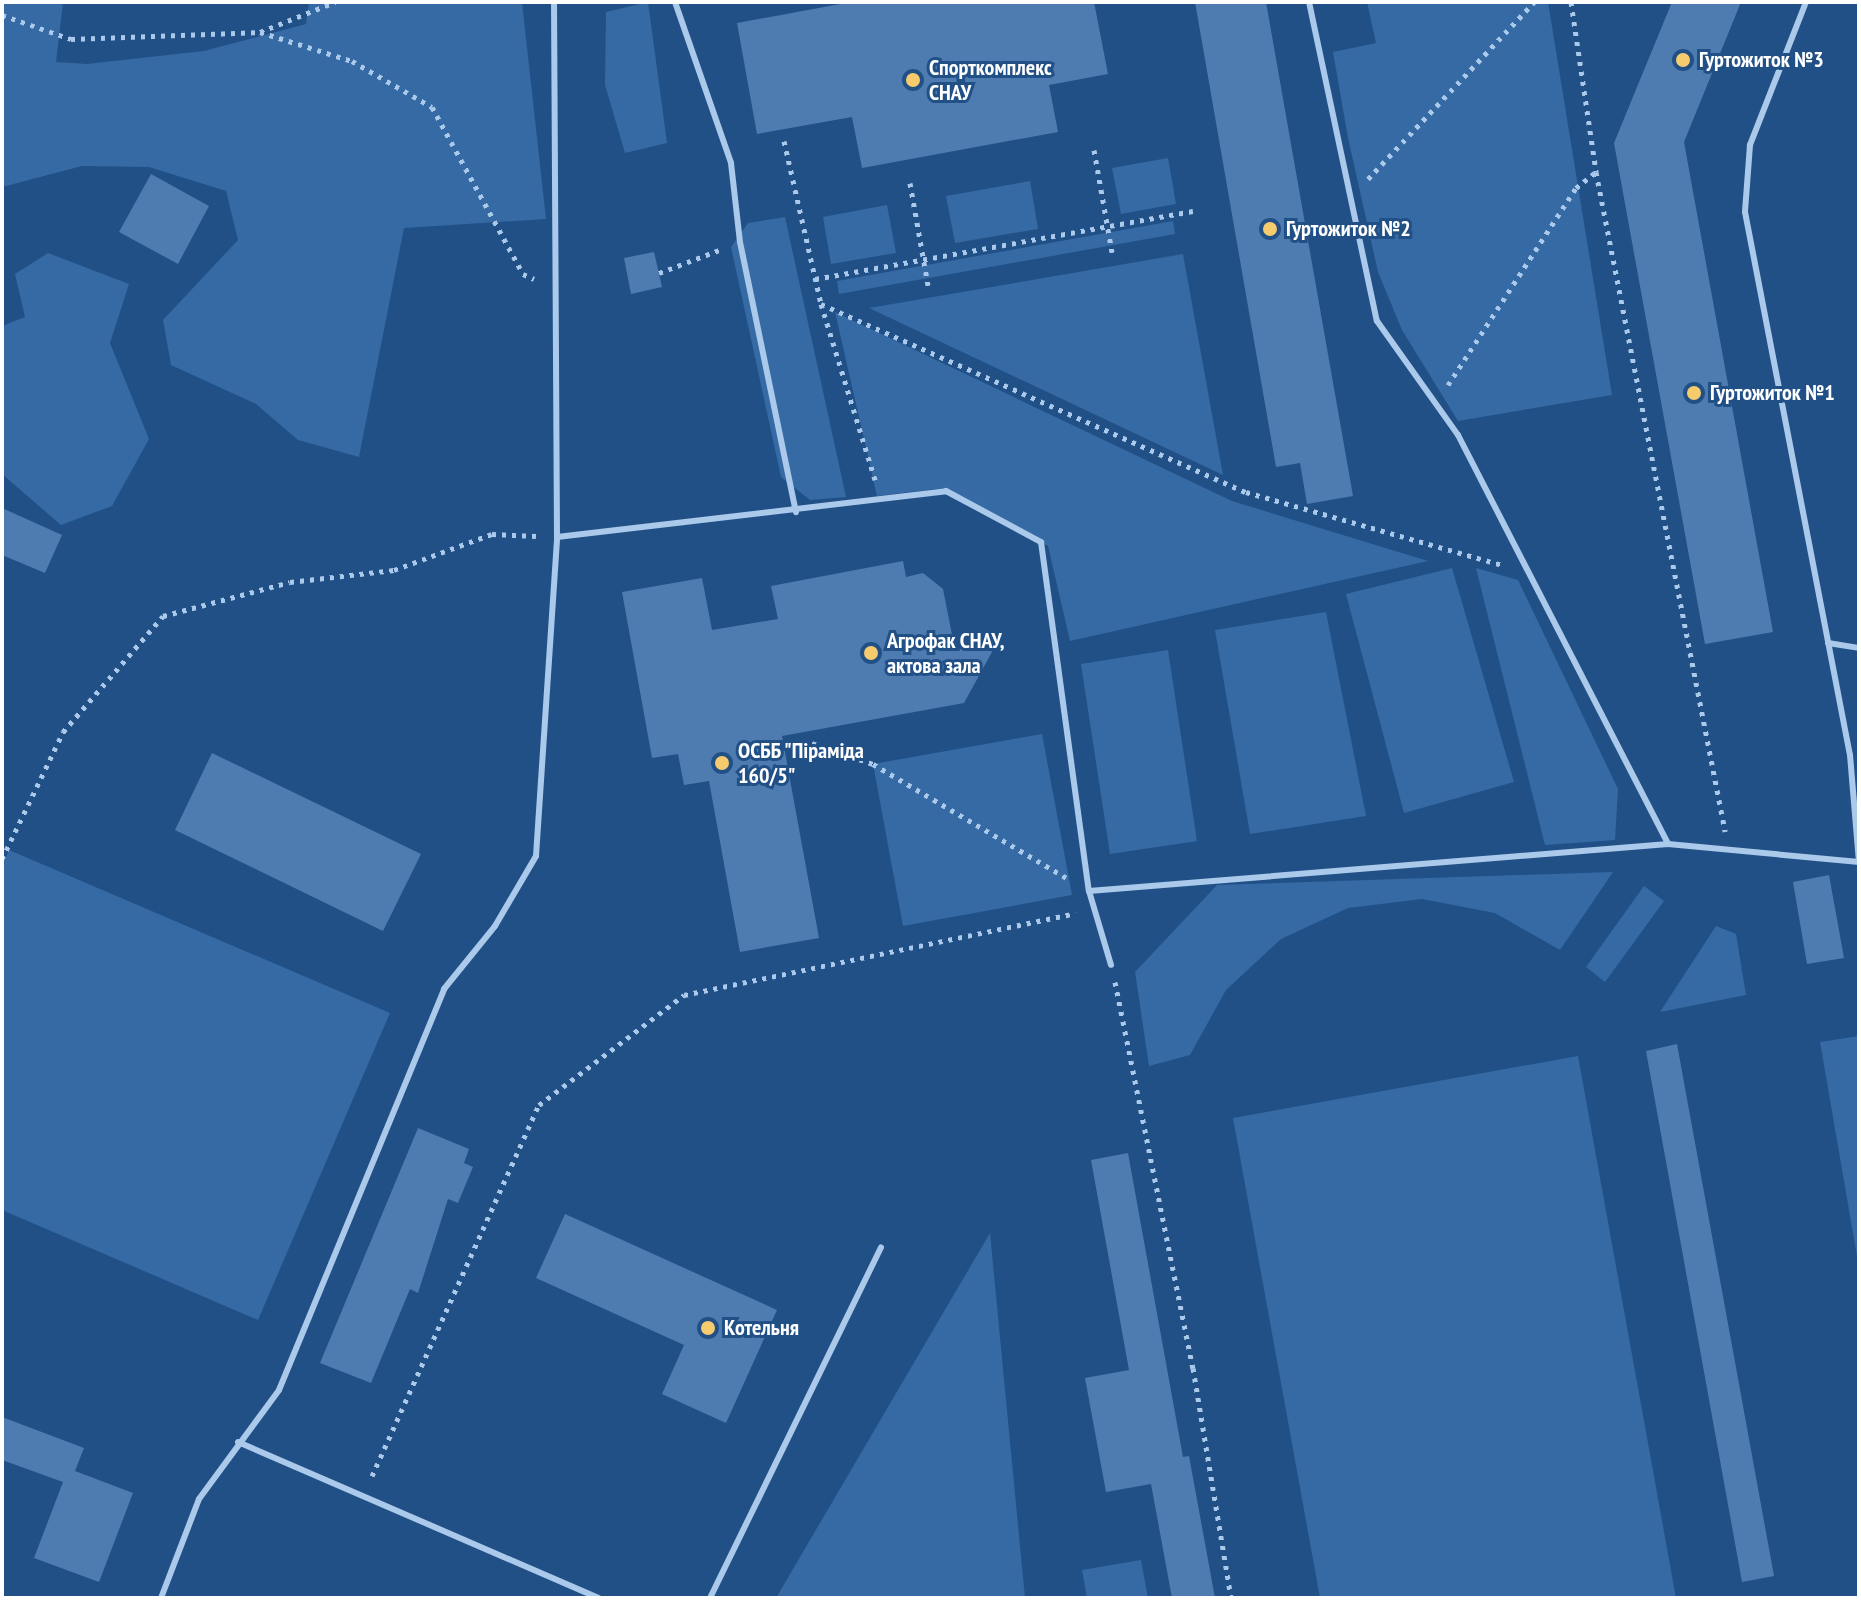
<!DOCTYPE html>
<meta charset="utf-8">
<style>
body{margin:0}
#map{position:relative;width:1861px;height:1600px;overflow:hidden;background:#215087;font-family:"PT Sans Narrow",sans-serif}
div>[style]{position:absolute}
.green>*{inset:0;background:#356aa4}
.building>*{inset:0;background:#4e7cb1}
.path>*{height:5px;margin-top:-2.5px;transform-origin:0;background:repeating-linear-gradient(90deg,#abc9ea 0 4px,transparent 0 10px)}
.lane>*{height:6px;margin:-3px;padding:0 3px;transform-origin:3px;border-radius:3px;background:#abc9ea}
.dots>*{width:22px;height:22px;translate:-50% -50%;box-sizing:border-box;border:4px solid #215087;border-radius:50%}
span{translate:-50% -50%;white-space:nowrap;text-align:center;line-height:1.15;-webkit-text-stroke:6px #215087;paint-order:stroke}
.poi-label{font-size:22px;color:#fff;font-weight:700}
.left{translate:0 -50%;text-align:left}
.frame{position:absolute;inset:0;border:4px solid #fff;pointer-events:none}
</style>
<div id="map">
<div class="green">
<div style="clip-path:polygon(2px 2px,63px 2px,56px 62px,87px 64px,204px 51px,306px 24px,309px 2px,522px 2px,546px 219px,404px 228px,359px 457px,298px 440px,256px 404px,171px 365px,163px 320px,238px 240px,226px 191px,149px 167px,82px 166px,2px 187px)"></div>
<div style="clip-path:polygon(648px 2px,667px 143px,625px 153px,605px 85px,606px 12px)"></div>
<div style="clip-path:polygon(1367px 2px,1548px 2px,1612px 395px,1458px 421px,1402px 330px,1378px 272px,1348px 138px,1333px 52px,1376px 43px)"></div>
<div style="clip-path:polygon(1168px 158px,1176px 204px,1121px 214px,1112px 168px)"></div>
<div style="clip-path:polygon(1030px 181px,1038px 229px,955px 243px,946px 196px)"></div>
<div style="clip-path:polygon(887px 205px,896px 253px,831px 264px,823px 217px)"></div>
<div style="clip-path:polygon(785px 217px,846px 497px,810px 500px,781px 477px,731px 247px,748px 223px)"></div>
<div style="clip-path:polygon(1173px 221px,1175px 234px,839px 294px,837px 281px)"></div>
<div style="clip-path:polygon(48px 253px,129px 284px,110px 343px,149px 439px,112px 506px,61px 525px,2px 474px,2px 326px,25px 317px,15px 274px)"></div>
<div style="clip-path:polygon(1183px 254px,1223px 475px,869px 308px)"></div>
<div style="clip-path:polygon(835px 312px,1232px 501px,1428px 561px,1070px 641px,1048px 546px,936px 489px,877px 496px)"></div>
<div style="clip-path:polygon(1452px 568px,1514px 782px,1404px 813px,1346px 594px)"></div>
<div style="clip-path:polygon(1476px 568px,1518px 580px,1618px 789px,1615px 840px,1545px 845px)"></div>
<div style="clip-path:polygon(1326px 612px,1366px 816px,1250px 834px,1215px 630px)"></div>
<div style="clip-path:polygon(1168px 650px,1197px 841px,1110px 854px,1081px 664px)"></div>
<div style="clip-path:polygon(1042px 734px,1072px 895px,903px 926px,873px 764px)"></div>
<div style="clip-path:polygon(9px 850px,390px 1013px,258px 1320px,2px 1210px,2px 867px)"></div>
<div style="clip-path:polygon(1613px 872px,1560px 950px,1495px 913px,1422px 899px,1348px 908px,1281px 939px,1226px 990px,1190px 1055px,1149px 1066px,1135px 972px,1217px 885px)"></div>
<div style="clip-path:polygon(1644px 886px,1664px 901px,1605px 982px,1586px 967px)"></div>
<div style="clip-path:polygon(1716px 926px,1736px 934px,1746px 995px,1660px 1012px)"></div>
<div style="clip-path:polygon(1859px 1036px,1859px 1268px,1820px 1042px)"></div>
<div style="clip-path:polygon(1578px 1056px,1676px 1598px,1320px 1598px,1233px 1118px)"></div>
<div style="clip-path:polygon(990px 1233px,1025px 1598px,776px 1598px)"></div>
<div style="clip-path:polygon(1141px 1560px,1148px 1598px,1087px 1598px,1082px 1570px)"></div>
</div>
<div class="building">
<div style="clip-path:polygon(851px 2px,1094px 2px,1108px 74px,1049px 85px,1058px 132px,862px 168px,852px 117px,757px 134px,737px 23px)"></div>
<div style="clip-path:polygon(1195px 2px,1266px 2px,1353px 496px,1307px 504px,1300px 463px,1276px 467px)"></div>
<div style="clip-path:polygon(1672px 2px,1741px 2px,1684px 142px,1773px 632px,1705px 644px,1614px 143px)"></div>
<div style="clip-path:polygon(151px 174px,209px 206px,178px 264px,119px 232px)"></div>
<div style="clip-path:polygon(654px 252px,662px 287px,631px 294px,624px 258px)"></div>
<div style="clip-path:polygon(2px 508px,62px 535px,45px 573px,2px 555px)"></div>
<div style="clip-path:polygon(903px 561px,906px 577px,923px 573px,943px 589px,955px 650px,998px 641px,964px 703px,782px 736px,819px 938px,740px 952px,709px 781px,684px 785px,678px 754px,652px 758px,622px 592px,702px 578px,712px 630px,778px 619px,771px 586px)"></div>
<div style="clip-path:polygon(212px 753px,421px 854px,383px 931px,175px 830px)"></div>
<div style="clip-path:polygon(1829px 875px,1844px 958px,1807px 964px,1793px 882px)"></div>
<div style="clip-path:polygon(1677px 1044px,1774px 1576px,1742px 1582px,1646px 1051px)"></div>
<div style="clip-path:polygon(418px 1128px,469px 1149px,464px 1163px,473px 1167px,458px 1203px,448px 1199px,418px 1293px,410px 1289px,371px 1383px,320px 1363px)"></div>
<div style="clip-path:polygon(1128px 1153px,1183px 1457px,1189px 1456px,1215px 1598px,1172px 1598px,1151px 1484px,1106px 1492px,1085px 1378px,1129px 1370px,1091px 1160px)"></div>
<div style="clip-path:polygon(565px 1214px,777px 1310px,726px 1423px,662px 1394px,684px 1345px,536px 1278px)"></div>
<div style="clip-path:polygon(2px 1417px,84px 1448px,75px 1471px,133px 1493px,99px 1582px,34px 1558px,63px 1482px,2px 1460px)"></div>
</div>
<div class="path">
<div style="left:1571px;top:2px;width:172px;rotate:81.6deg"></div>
<div style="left:1596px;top:172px;width:672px;rotate:78.92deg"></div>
<div style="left:2px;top:15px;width:73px;rotate:19.2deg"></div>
<div style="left:71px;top:39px;width:189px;rotate:-2.1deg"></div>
<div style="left:260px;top:32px;width:81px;rotate:-21.8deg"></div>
<div style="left:260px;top:32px;width:96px;rotate:17.5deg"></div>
<div style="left:352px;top:61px;width:92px;rotate:29.9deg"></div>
<div style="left:432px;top:107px;width:190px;rotate:61.4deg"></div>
<div style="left:523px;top:274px;width:12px;rotate:24deg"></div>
<div style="left:784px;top:141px;width:167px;rotate:77.2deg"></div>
<div style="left:821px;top:304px;width:184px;rotate:72.9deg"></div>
<div style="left:1094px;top:150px;width:104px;rotate:80deg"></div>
<div style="left:1368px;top:179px;width:243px;rotate:-46.8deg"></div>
<div style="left:910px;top:183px;width:104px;rotate:80deg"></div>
<div style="left:659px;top:273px;width:67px;rotate:-20.9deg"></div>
<div style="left:815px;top:279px;width:384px;rotate:-10.2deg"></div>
<div style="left:821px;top:304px;width:465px;rotate:23.9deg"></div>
<div style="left:1246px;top:492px;width:266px;rotate:15.9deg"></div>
<div style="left:1448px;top:385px;width:235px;rotate:-57deg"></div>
<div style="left:1576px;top:188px;width:26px;rotate:-39deg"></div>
<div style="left:812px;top:743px;width:65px;rotate:19deg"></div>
<div style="left:873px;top:764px;width:226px;rotate:30.5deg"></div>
<div style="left:2px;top:859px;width:141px;rotate:-64.3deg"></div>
<div style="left:63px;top:732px;width:153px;rotate:-49.2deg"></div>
<div style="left:163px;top:616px;width:131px;rotate:-15deg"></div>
<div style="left:290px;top:582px;width:105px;rotate:-6.6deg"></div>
<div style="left:394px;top:570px;width:104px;rotate:-20.2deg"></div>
<div style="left:492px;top:534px;width:44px;rotate:2.6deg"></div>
<div style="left:1115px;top:982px;width:394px;rotate:78.6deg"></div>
<div style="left:1193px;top:1368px;width:233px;rotate:80.6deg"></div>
<div style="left:372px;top:1476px;width:407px;rotate:-65.8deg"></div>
<div style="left:539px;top:1105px;width:182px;rotate:-37.2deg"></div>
<div style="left:684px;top:995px;width:400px;rotate:-11.8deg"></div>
</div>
<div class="lane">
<div style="left:675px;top:2px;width:170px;rotate:70.8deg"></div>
<div style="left:731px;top:163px;width:80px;rotate:83.5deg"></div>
<div style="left:740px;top:242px;width:276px;rotate:78.3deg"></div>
<div style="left:1309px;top:2px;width:326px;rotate:78deg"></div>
<div style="left:1377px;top:321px;width:140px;rotate:54.6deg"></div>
<div style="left:1458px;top:435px;width:460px;rotate:62.8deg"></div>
<div style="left:1668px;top:844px;width:192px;rotate:5.4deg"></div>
<div style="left:1806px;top:2px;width:154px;rotate:111.4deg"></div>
<div style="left:1750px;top:145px;width:67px;rotate:94.3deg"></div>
<div style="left:1745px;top:212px;width:553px;rotate:79.06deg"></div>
<div style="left:1850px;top:755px;width:108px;rotate:85.2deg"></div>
<div style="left:557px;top:537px;width:392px;rotate:-6.7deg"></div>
<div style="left:946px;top:491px;width:108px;rotate:28.2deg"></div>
<div style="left:1041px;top:542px;width:352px;rotate:82.2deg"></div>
<div style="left:1089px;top:891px;width:581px;rotate:-4.64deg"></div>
<div style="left:1828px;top:643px;width:31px;rotate:9deg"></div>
<div style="left:1089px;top:891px;width:77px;rotate:73.4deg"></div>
<div style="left:238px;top:1442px;width:393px;rotate:23.4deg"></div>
<div style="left:161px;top:1598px;width:106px;rotate:-69deg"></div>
<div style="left:199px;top:1499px;width:135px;rotate:-53.7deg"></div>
<div style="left:279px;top:1390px;width:434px;rotate:-67.6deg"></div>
<div style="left:444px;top:989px;width:81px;rotate:-51deg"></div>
<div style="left:495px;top:926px;width:81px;rotate:-59.6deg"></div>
<div style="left:536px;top:856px;width:320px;rotate:-86.2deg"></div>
<div style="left:557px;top:537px;width:535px;rotate:-90.32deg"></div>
<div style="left:710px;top:1598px;width:390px;rotate:-64deg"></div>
</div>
<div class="dots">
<div style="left:1683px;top:60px;background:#f6cb6d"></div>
<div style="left:913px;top:80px;background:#f6cb6d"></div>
<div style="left:1270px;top:229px;background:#f6cb6d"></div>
<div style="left:1694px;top:393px;background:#f6cb6d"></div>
<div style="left:871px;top:653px;background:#f6cb6d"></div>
<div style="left:722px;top:763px;background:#f6cb6d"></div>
<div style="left:708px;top:1328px;background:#f6cb6d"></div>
</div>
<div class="poi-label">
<span class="left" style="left:1699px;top:60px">Гуртожиток №3</span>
<span class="left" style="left:929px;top:80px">Спорткомплекс<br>СНАУ</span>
<span class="left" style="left:1286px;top:229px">Гуртожиток №2</span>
<span class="left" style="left:1710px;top:393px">Гуртожиток №1</span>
<span class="left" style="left:887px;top:653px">Агрофак СНАУ,<br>актова зала</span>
<span class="left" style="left:738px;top:763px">ОСББ "Піраміда<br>160/5"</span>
<span class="left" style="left:724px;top:1328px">Котельня</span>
</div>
<div class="frame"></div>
</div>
